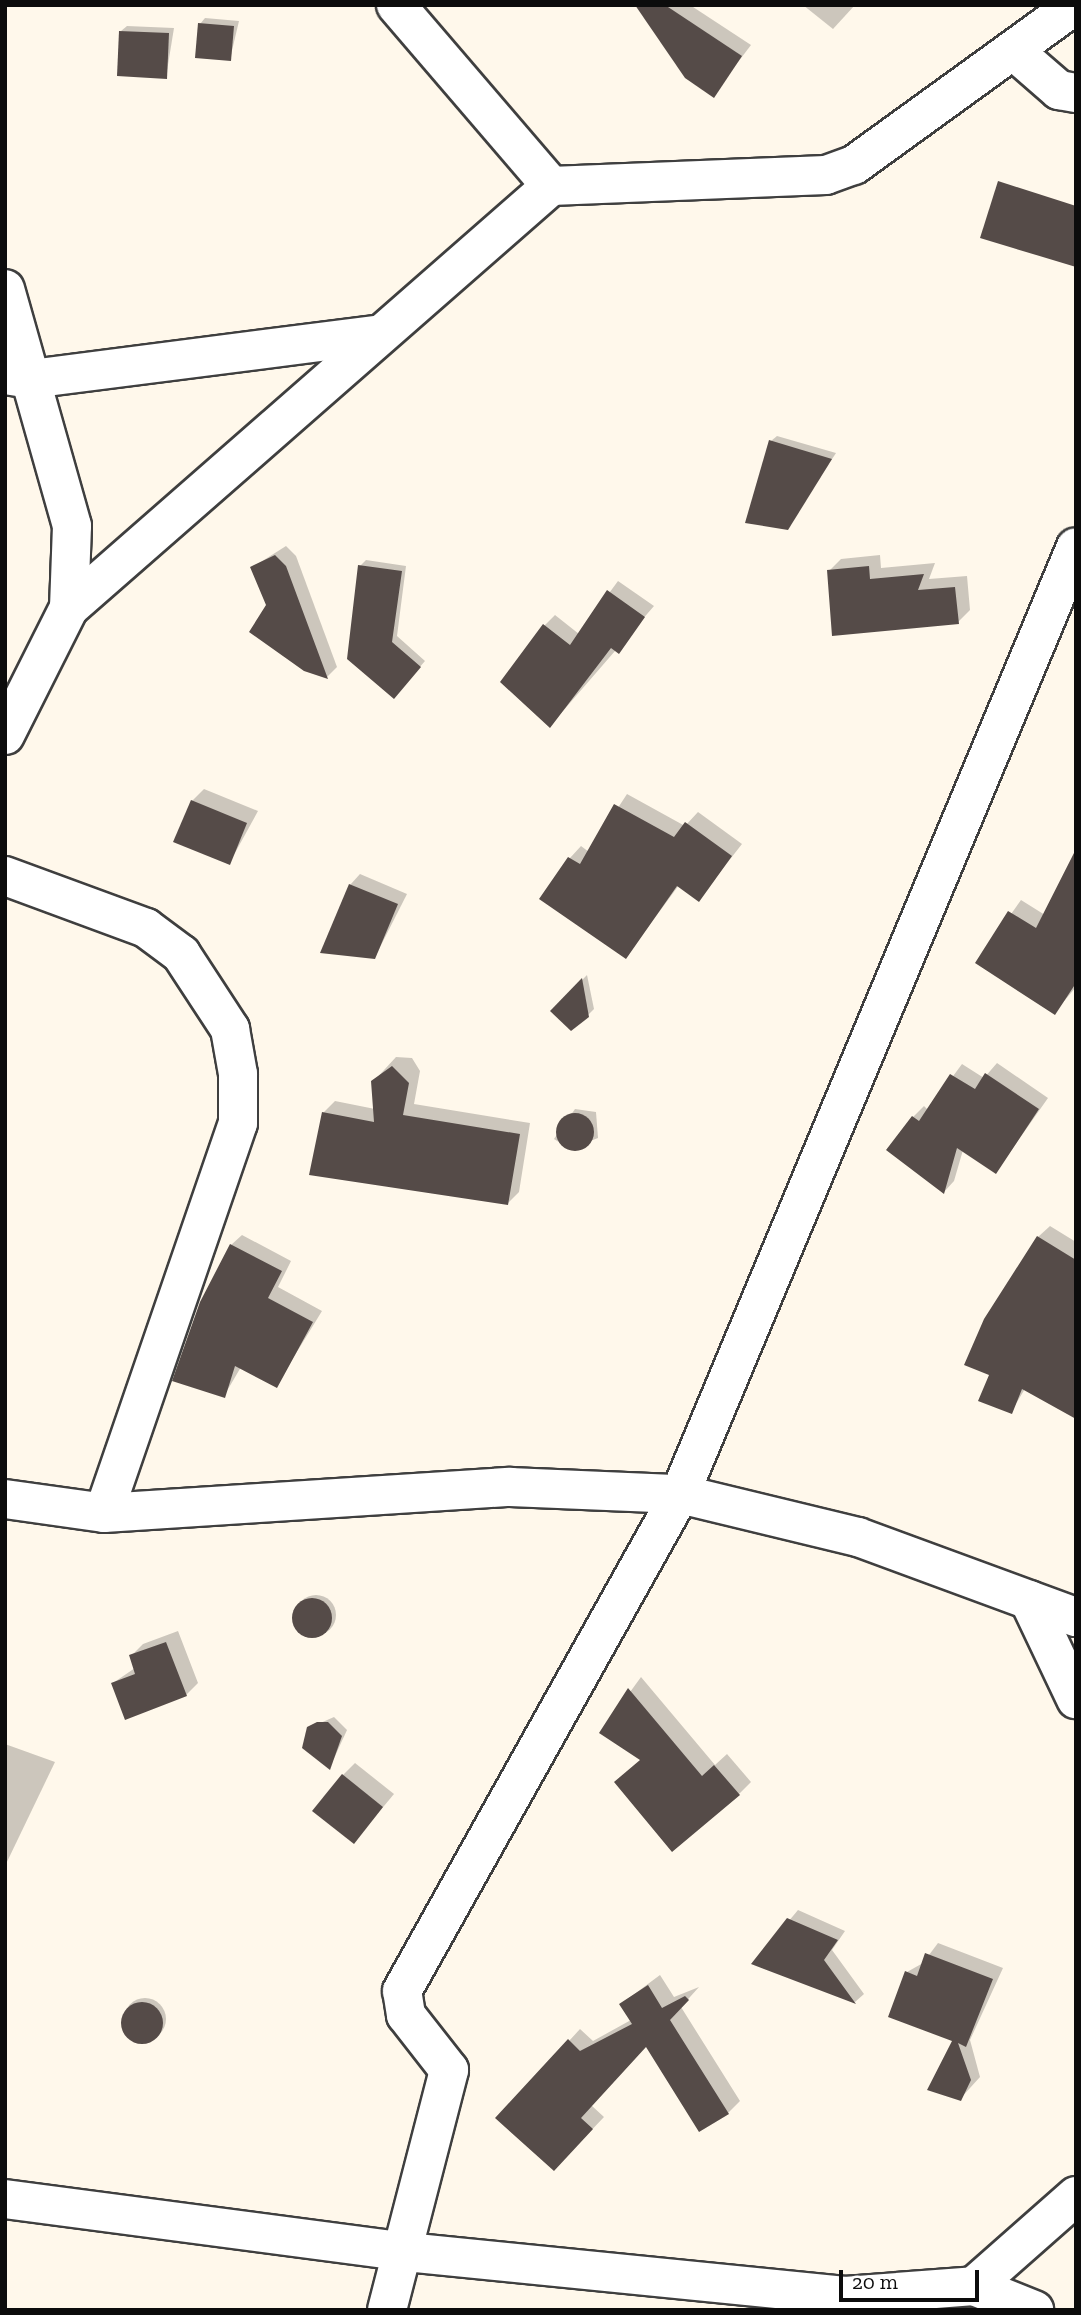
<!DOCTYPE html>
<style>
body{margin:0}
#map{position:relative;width:1081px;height:2315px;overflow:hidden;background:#fff8eb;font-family:"Zilla Slab",serif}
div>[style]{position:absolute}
.shadow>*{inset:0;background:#0003}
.round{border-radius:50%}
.building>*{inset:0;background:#554b48}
.roads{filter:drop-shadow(2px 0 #3f3f3f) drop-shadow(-2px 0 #3f3f3f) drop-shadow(0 2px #3f3f3f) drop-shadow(0 -2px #3f3f3f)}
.minor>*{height:38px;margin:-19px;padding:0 19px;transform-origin:19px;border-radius:19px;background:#fff}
span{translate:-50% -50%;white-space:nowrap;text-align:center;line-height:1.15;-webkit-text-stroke:7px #fff;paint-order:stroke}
.frame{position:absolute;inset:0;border:7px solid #0c0c0c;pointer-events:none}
.scale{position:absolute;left:839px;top:2270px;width:140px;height:32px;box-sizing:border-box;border:4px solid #0c0c0c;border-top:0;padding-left:9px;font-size:21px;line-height:24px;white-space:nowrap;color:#0c0c0c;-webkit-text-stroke:5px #fff;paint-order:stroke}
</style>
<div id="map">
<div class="shadow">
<div style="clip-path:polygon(637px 5px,690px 5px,751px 45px,713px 95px)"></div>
<div style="clip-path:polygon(803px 5px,855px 5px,833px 29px)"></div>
<div style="clip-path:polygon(205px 18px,239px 21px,230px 59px,200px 24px)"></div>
<div style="clip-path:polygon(127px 26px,174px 28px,166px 77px,121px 31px)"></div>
<div style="clip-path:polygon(777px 436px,836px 453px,787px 528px,771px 441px)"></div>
<div style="clip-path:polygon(286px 546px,296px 556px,337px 667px,327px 677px,305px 669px,253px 567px)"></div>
<div style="clip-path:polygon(880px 555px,881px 568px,935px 563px,929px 579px,967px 576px,970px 610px,958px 622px,829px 571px,841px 559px)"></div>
<div style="clip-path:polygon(366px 560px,406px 566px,397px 636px,425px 661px,399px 691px,360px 566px)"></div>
<div style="clip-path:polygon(618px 581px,654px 606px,550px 726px,545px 625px,555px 615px,579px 634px)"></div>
<div style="clip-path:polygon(204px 789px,258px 811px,230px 862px,192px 801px)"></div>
<div style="clip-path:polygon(627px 794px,685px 826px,698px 812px,742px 844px,699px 899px,679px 885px,626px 957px,542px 899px,570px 858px,581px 846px,589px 852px)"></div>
<div style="clip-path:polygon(1076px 854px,1076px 987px,1055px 1012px,977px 962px,1021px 900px,1045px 915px)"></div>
<div style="clip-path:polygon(360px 874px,407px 894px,375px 957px,350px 885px)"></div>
<div style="clip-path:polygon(587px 975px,594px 1009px,588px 1015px,552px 1011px)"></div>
<div style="clip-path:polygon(396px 1057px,412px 1058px,420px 1071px,414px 1104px,530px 1123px,519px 1192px,508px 1203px,323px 1113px,335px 1101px,375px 1109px,373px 1082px)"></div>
<div style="clip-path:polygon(997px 1063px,1048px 1098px,996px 1172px,963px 1150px,954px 1181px,944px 1192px,913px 1117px,924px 1106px,928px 1110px,962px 1064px,984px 1078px)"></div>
<div style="clip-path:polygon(575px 1109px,596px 1112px,598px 1138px,570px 1149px,554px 1139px)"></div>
<div style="clip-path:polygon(1050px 1226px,1076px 1242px,1076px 1304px,1011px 1412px,1038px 1237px)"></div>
<div style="clip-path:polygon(242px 1235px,291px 1261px,278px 1287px,322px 1311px,276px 1386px,241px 1367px,224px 1396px,231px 1245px)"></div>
<div class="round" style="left:296px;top:1595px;width:40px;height:40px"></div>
<div style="clip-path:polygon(178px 1631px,198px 1683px,186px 1695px,113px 1683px,135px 1668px,131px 1656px,143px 1644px)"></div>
<div style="clip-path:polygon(641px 1677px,715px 1765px,727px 1754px,751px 1782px,739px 1794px,601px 1732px)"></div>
<div style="clip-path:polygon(334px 1717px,347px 1730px,330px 1767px,309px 1728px)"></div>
<div style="clip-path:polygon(5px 1744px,55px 1762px,5px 1866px)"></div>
<div style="clip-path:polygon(355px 1763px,394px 1794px,354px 1842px,343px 1775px)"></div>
<div style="clip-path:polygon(798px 1910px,845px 1931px,832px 1950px,864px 1994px,855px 2002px,754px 1963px)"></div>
<div style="clip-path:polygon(938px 1943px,1003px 1968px,970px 2040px,980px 2077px,960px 2099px,954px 2040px,890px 2016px,907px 1972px,923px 1963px)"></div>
<div style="clip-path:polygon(660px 1975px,674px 1997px,699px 1987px,681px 2007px,740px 2101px,728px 2113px,646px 2045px,591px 2105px,604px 2117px,565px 2158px,569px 2041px,580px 2029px,593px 2041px,631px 2020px,621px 2004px)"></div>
<div class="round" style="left:124px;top:1998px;width:42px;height:42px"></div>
</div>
<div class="building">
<div style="clip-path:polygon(635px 5px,665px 5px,742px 56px,714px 98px,685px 78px)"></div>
<div style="clip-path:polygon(198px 23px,234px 26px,231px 61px,195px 58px)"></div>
<div style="clip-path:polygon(119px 31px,169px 33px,167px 79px,117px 76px)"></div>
<div style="clip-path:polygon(998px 181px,1076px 206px,1076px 267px,980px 238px)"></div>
<div style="clip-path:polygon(769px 440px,832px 459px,788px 530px,745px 523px)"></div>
<div style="clip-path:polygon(275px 555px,286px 566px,328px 679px,304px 671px,249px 632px,266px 605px,250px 567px)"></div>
<div style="clip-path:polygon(358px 565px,402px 571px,392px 642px,421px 667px,394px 699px,347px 659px)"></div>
<div style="clip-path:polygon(869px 566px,870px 579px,924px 574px,918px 590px,955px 587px,959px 624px,832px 636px,827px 570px)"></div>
<div style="clip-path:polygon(607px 590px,645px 617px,619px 654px,611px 648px,550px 728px,500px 682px,543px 624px,570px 645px)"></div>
<div style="clip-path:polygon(191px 800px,247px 823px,230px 865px,173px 842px)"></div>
<div style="clip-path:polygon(614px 804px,674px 837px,685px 822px,732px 856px,699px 902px,677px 886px,626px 959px,539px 899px,568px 857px,580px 864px)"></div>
<div style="clip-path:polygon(1076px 849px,1076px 983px,1055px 1015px,975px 963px,1008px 911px,1036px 928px)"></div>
<div style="clip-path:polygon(349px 884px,398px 904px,375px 959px,320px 953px)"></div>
<div style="clip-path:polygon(582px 978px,589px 1017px,571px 1031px,550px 1011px)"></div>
<div style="clip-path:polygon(392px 1066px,409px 1083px,403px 1115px,520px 1134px,508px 1205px,309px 1175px,322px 1112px,374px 1122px,371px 1081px)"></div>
<div style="clip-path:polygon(985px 1073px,1039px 1109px,996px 1174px,957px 1148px,944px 1194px,886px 1150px,912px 1116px,919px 1121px,950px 1074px,975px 1089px)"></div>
<div class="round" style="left:556px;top:1113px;width:38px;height:38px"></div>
<div style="clip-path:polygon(1037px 1236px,1076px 1260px,1076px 1419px,1022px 1389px,1012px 1414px,978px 1401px,989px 1375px,964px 1365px,984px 1319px)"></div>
<div style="clip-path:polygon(230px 1244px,282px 1271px,268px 1298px,313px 1322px,277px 1388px,235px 1366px,225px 1398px,172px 1381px,200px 1302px)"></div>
<div class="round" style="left:292px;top:1598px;width:40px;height:40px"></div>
<div style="clip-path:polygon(166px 1642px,187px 1696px,125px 1720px,111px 1683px,135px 1674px,129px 1655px)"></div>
<div style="clip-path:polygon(628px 1688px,702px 1776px,714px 1765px,740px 1795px,672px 1852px,614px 1782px,640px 1760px,599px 1733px)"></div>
<div style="clip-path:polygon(317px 1722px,328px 1722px,342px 1736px,330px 1770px,302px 1748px,307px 1727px)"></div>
<div style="clip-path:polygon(342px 1774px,383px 1807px,354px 1844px,312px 1811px)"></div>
<div style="clip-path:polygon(787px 1918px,838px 1940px,824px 1960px,856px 2004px,751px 1964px)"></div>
<div style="clip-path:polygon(925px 1953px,993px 1979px,966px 2047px,958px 2043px,971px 2080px,961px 2101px,927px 2090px,952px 2041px,888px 2017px,905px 1971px,917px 1976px)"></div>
<div style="clip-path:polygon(648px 1985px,662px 2008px,685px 1996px,689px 2000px,670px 2020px,729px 2114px,699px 2132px,646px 2047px,581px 2118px,593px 2129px,554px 2171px,495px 2118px,568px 2039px,580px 2051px,632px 2024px,619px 2004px)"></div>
<div class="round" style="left:121px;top:2002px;width:42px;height:42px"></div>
</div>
<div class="roads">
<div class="minor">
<div style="left:396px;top:5px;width:238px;rotate:49.4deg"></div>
<div style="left:1014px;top:51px;width:60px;rotate:40.9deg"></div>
<div style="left:1059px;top:90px;width:17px;rotate:10deg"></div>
<div style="left:5px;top:289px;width:246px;rotate:74.2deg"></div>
<div style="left:72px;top:526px;width:82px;rotate:92.1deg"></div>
<div style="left:5px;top:375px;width:26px;rotate:9deg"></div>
<div style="left:31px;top:379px;width:352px;rotate:-7.3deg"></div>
<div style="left:5px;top:735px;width:142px;rotate:-63.3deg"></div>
<div style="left:69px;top:608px;width:641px;rotate:-41.2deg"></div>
<div style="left:551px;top:186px;width:275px;rotate:-2.3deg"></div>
<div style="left:826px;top:175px;width:30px;rotate:-20deg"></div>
<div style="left:854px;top:165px;width:273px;rotate:-35.9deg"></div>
<div style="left:5px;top:876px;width:150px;rotate:20.2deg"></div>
<div style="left:146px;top:928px;width:44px;rotate:36.6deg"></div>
<div style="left:181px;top:954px;width:90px;rotate:56.8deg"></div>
<div style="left:230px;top:1029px;width:46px;rotate:79.9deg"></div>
<div style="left:238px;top:1074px;width:49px;rotate:90deg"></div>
<div style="left:238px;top:1123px;width:412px;rotate:109deg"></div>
<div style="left:5px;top:1499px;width:100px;rotate:8deg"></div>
<div style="left:104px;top:1513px;width:407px;rotate:-3.7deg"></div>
<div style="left:510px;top:1487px;width:170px;rotate:2.4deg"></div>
<div style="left:680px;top:1494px;width:183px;rotate:13.6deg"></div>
<div style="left:858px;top:1537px;width:232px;rotate:20.2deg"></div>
<div style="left:1029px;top:1600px;width:110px;rotate:64.6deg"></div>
<div style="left:5px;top:2199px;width:404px;rotate:7.5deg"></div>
<div style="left:406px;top:2252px;width:441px;rotate:5.7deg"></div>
<div style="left:845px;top:2296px;width:129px;rotate:-4.4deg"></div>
<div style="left:974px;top:2286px;width:136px;rotate:-41.4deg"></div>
<div style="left:974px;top:2286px;width:65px;rotate:21.8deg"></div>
<div style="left:387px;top:2310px;width:248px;rotate:-75.5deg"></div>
<div style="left:449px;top:2070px;width:70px;rotate:-128deg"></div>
<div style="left:406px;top:2015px;width:24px;rotate:-99deg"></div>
<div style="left:402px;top:1991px;width:569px;rotate:-60.78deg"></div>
<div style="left:680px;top:1494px;width:1026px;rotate:-67.31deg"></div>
</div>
</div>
<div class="frame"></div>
<div class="scale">20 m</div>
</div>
